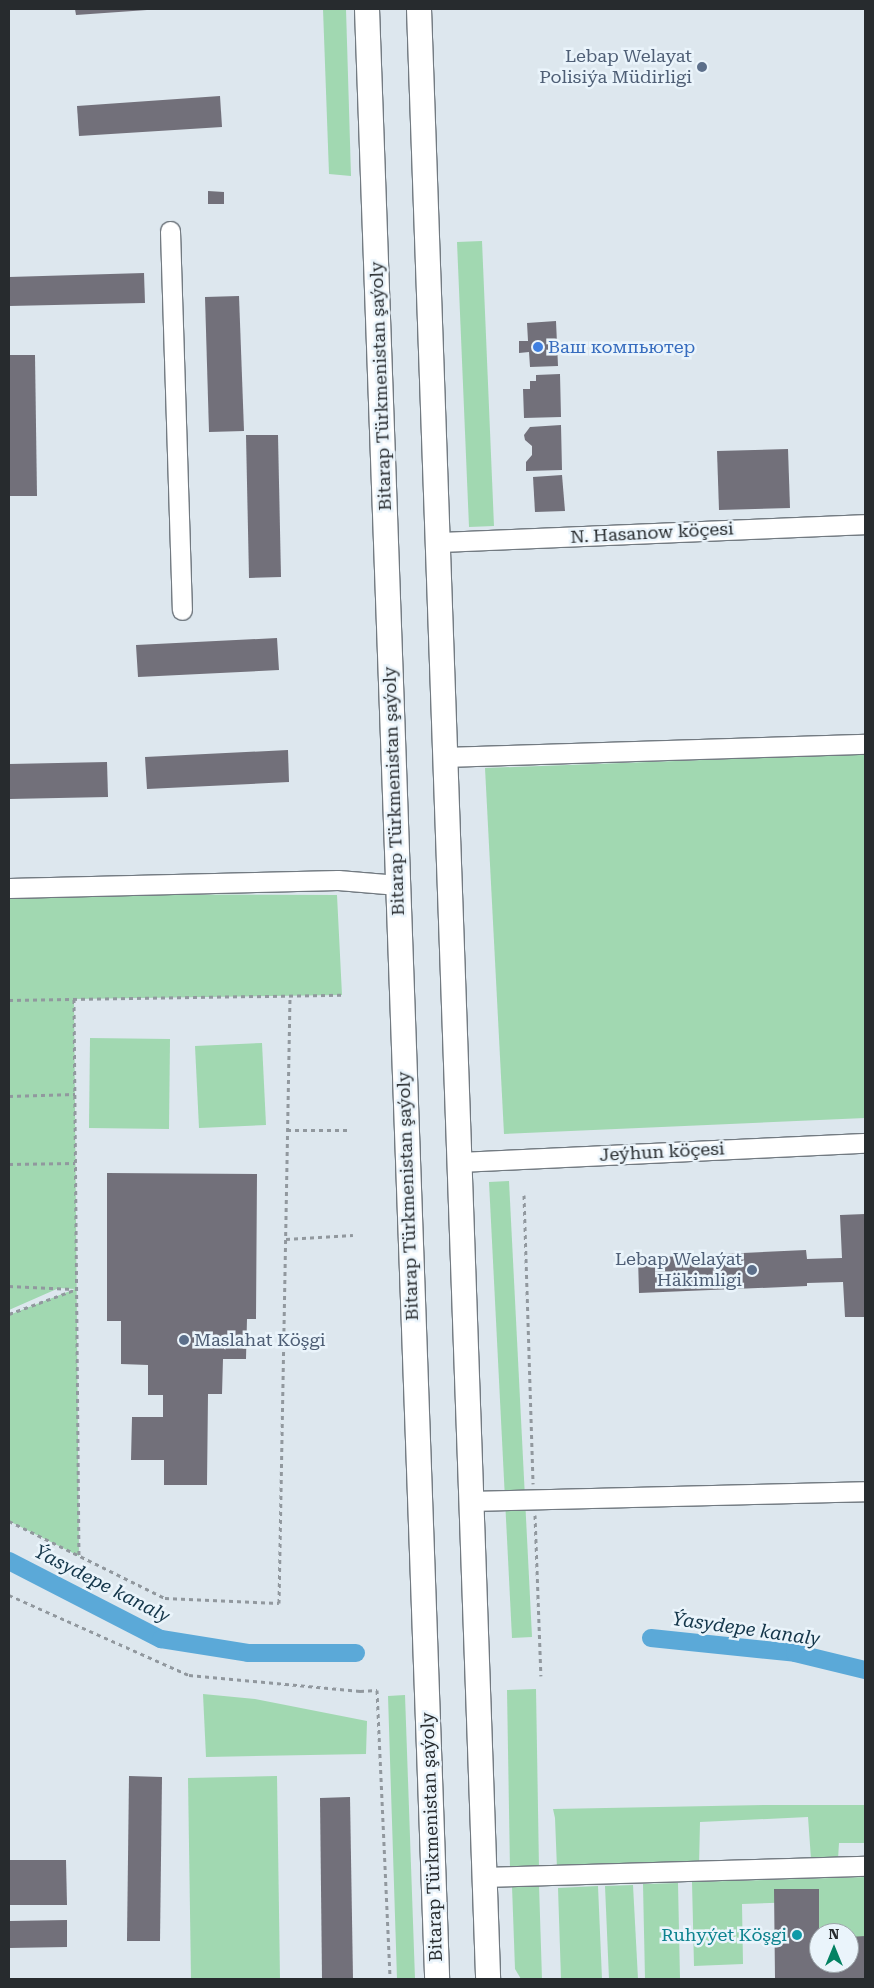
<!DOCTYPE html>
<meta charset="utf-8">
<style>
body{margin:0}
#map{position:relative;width:874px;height:1988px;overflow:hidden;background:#dde7ee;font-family:"Roboto Serif",serif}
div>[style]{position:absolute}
.green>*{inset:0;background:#a1d8b1}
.canal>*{height:18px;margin:-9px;padding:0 9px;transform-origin:9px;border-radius:9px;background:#5ba9d8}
.building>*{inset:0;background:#72707a}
.path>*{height:3px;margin-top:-1.5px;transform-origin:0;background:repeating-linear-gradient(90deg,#91989e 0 4px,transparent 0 8px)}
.roads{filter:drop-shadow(1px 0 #727a81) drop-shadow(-1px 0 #727a81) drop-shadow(0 1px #727a81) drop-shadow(0 -1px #727a81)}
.minor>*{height:19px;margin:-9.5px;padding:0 9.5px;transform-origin:9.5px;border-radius:9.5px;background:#fff}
.major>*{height:24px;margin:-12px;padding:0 12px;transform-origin:12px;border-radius:12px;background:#fff}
.dots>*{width:14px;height:14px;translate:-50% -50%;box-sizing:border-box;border:2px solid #eaf4fb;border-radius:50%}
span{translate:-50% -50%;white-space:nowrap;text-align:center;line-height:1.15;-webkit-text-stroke:5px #eaf4fb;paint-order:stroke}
.service-label{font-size:18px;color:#4e5e75}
.right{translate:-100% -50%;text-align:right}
.left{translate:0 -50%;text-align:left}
.shop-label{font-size:18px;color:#366cbe}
.street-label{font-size:18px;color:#272b2e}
.culture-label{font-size:18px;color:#0d838f}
.water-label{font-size:19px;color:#133549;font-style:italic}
.frame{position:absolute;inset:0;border:10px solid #272b2e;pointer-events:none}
.north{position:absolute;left:809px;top:1923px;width:50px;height:50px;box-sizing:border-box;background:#eaf4fb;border:1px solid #9ca4a9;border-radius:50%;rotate:0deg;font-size:14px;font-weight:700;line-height:20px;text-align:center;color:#272b2e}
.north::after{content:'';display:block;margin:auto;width:18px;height:22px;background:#048263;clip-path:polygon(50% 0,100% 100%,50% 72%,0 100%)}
</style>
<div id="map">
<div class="green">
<div style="clip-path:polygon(323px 9px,346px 9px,351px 176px,329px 174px)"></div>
<div style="clip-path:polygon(482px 241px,494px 526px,469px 527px,457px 242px)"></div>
<div style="clip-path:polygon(865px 754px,865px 1118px,504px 1134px,485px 768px)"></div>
<div style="clip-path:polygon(9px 894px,337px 895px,342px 995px,74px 999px,79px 1556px,9px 1521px,9px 1315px,75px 1289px,59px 1288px,9px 1310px)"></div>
<div style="clip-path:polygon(90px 1038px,170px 1039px,169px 1129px,89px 1128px)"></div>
<div style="clip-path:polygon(262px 1043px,266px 1125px,199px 1128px,195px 1046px)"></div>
<div style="clip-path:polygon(509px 1181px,532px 1637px,512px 1638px,489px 1182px)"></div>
<div style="clip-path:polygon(536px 1689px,539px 1869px,510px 1870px,507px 1690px)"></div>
<div style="clip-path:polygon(203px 1694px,255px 1699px,367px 1721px,366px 1754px,206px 1757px)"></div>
<div style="clip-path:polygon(405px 1695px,415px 1979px,397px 1979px,388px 1696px)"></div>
<div style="clip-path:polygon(277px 1776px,280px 1979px,191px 1979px,188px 1778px)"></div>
<div style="clip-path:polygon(764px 1805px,865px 1805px,865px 1843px,839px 1843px,838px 1859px,811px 1859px,808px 1817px,700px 1822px,699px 1866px,557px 1869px,555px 1818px,553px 1809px)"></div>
<div style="clip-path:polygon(865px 1877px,865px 1952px,849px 1952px,849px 1933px,819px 1933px,801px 1902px,742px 1904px,743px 1964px,694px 1966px,692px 1882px)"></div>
<div style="clip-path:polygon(678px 1883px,680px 1979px,645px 1979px,643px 1884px)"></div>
<div style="clip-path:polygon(539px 1885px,542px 1979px,521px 1979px,515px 1969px,512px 1886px)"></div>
<div style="clip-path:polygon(633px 1885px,638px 1979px,609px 1979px,605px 1886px)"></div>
<div style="clip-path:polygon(598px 1886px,602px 1979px,561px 1979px,558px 1888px)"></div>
</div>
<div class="canal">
<div style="left:9px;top:1561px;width:171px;rotate:27.2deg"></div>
<div style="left:161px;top:1639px;width:88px;rotate:9.1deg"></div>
<div style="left:248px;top:1653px;width:108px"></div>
<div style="left:651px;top:1638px;width:145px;rotate:5.9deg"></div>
<div style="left:795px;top:1653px;width:72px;rotate:13.7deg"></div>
</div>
<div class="building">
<div style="clip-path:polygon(75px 9px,147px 9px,147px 10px,76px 15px)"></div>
<div style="clip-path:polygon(220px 96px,222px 127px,79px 136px,77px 106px)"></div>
<div style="clip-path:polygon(208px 191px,224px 192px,224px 204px,208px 204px)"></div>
<div style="clip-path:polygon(144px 273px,145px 303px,9px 306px,9px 277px)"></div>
<div style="clip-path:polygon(239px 296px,244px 431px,209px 432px,205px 297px)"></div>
<div style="clip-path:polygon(556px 321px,558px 366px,530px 367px,529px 352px,519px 353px,519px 341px,528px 341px,527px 323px)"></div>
<div style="clip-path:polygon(9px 355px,35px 355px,37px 496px,9px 496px)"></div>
<div style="clip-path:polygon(560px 374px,561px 417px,524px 418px,523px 389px,530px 389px,530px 381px,536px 381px,536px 375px)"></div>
<div style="clip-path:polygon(561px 425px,562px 470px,526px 471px,526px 462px,532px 455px,532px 446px,525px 440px,524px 435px,530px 427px)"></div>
<div style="clip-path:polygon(246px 435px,278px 435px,281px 577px,249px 578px)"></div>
<div style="clip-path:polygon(788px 449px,790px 508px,719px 510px,717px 451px)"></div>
<div style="clip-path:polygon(562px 475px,565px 511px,535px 512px,533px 477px)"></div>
<div style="clip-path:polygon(277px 638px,279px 670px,138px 677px,136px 645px)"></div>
<div style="clip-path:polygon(288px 750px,289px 782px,147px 789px,145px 757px)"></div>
<div style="clip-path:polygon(107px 762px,108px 797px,9px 799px,9px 764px)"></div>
<div style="clip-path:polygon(107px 1173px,257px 1174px,256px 1319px,247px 1319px,246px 1359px,223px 1359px,222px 1394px,208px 1394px,207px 1485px,164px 1485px,164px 1460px,131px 1460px,132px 1417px,163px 1417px,163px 1395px,148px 1395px,148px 1365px,121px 1364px,121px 1321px,107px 1321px)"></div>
<div style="clip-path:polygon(865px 1214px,865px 1317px,845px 1317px,843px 1282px,807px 1283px,807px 1286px,639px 1293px,638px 1258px,806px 1250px,807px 1259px,842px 1258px,840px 1215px)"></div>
<div style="clip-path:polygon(129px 1776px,162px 1777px,160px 1941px,127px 1941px)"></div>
<div style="clip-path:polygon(350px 1797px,353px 1979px,322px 1979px,320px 1798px)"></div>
<div style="clip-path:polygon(9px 1860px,66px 1860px,67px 1905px,9px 1905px)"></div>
<div style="clip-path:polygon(774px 1889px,819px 1889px,819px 1963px,849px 1963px,849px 1937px,865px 1936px,865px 1979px,775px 1979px)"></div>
<div style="clip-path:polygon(67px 1920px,67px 1947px,9px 1948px,9px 1921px)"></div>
</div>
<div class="path">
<div style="left:74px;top:999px;width:557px;rotate:89.49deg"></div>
<div style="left:9px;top:1000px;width:333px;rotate:-0.9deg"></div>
<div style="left:9px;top:1096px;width:66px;rotate:-1.7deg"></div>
<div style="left:287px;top:1130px;width:60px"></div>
<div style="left:9px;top:1164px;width:66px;rotate:-0.9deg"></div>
<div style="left:524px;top:1195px;width:289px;rotate:88.2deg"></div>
<div style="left:286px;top:1239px;width:67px;rotate:-3.4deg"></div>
<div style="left:9px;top:1286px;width:64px;rotate:2.7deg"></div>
<div style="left:9px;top:1314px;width:72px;rotate:-20.2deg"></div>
<div style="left:535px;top:1515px;width:161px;rotate:87.9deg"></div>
<div style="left:9px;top:1521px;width:174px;rotate:26.3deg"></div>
<div style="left:165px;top:1598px;width:114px;rotate:2.5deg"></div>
<div style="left:279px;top:1603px;width:607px;rotate:-88.96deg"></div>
<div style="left:9px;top:1595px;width:197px;rotate:24deg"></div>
<div style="left:189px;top:1675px;width:172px;rotate:5.3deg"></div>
<div style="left:360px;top:1691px;width:17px;rotate:-3deg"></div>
<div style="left:377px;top:1690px;width:289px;rotate:87.4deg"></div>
</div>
<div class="roads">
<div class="minor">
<div style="left:170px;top:231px;width:379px;rotate:88.2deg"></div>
<div style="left:438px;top:542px;width:427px;rotate:-2.4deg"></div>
<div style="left:445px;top:757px;width:420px;rotate:-1.8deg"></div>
<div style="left:9px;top:888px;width:329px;rotate:-1.4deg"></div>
<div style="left:338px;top:880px;width:60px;rotate:4.8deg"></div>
<div style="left:458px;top:1162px;width:407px;rotate:-2.7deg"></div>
<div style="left:469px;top:1501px;width:396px;rotate:-1.4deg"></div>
<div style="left:484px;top:1877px;width:381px;rotate:-1.7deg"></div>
</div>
<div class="major">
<div style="left:367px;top:9px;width:1971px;rotate:87.96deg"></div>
<div style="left:419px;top:9px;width:1971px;rotate:87.99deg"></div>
</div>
</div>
<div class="dots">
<div style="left:702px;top:67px;background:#5c6f8a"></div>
<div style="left:538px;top:347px;background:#3f7fe0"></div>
<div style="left:752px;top:1270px;background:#5c6f8a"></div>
<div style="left:184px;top:1340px;background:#5c6f8a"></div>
<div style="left:797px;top:1935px;background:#0f9aa8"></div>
</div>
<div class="service-label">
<span class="right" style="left:692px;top:67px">Lebap Welayat<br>Polisiýa Müdirligi</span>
<span class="right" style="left:742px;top:1270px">Lebap Welaýat<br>Häkimligi</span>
<span class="left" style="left:194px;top:1340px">Maslahat Köşgi</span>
</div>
<div class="shop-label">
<span class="left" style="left:548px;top:347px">Ваш компьютер</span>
</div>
<div class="street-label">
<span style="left:381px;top:386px;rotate:-92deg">Bitarap Türkmenistan şaýoly</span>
<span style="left:652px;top:533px;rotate:-3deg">N. Hasanow köçesi</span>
<span style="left:394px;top:791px;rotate:-92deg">Bitarap Türkmenistan şaýoly</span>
<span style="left:662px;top:1152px;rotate:-3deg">Jeýhun köçesi</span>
<span style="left:408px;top:1196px;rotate:-92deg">Bitarap Türkmenistan şaýoly</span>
<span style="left:432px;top:1837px;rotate:-92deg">Bitarap Türkmenistan şaýoly</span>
</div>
<div class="culture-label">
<span class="right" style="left:787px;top:1935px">Ruhyýet Köşgi</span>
</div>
<div class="water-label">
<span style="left:102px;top:1584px;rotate:27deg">Ýasydepe kanaly</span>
<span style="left:746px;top:1629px;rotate:8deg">Ýasydepe kanaly</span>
</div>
<div class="frame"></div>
<div class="north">N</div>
</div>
